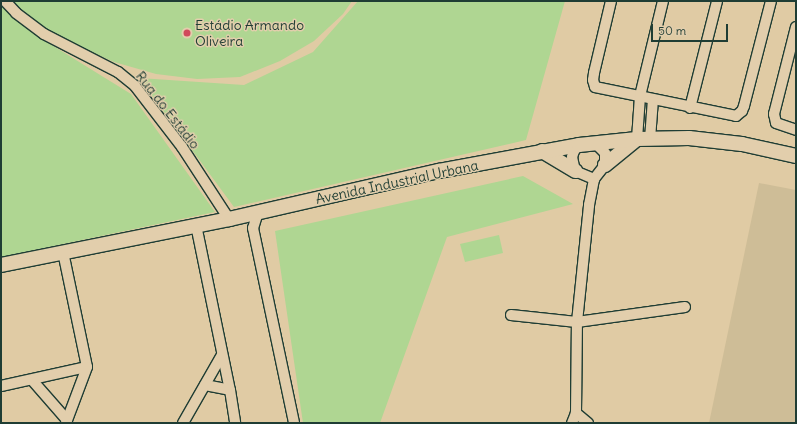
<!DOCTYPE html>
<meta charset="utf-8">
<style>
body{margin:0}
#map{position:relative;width:797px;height:424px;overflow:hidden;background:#e0cba4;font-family:Delius,sans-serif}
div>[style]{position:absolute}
.built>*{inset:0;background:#cebd97}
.green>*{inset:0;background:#afd692}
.roads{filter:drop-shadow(1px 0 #1f3d34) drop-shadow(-1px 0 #1f3d34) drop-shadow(0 1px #1f3d34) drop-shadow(0 -1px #1f3d34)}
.street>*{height:10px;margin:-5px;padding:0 5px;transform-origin:5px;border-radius:5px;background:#e2ceac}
.secondary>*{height:14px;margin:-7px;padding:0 7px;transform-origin:7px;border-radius:7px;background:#e2ceac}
.dots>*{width:11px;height:11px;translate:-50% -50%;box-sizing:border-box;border:2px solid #e2ceac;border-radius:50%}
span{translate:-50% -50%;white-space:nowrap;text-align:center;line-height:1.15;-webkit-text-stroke:3px #e2ceac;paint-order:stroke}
.poi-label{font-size:14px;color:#1f3d34}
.left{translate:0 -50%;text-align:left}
.street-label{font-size:14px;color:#1f3d34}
.frame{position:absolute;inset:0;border:2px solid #1f3d34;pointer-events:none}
.scale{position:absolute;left:651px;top:24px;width:77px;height:18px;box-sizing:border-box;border:2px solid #1f3d34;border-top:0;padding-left:5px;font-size:12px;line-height:14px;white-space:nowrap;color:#1f3d34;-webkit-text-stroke:3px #e2ceac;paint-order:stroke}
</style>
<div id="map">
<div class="built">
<div style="clip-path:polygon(759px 183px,796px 190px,796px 423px,709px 423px)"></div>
</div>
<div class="green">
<div style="clip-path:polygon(11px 1px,352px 1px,343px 14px,314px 41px,280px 61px,240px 77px,197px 79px,156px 74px,114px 62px,74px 44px,38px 25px)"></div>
<div style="clip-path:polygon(358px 1px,565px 1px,526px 140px,234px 207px,139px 78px,244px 85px,313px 52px)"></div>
<div style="clip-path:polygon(1px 3px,42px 39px,131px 94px,215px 212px,1px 257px)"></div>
<div style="clip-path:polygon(523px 176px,573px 204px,447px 237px,380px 423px,303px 423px,275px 231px)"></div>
<div style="clip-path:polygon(499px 235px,503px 253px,465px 262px,460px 244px)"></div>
</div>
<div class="roads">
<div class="street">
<div style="left:5px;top:1px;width:16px;rotate:47deg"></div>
<div style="left:16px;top:13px;width:35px;rotate:37deg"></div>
<div style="left:44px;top:34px;width:83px;rotate:27.2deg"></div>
<div style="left:118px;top:72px;width:22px;rotate:39deg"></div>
<div style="left:135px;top:86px;width:77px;rotate:52.4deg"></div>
<div style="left:182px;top:147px;width:86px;rotate:56.9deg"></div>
<div style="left:611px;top:1px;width:74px;rotate:103.3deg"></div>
<div style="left:594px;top:73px;width:7px;rotate:98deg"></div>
<div style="left:593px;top:80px;width:7px;rotate:74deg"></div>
<div style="left:595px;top:87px;width:144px;rotate:11.6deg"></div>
<div style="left:736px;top:116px;width:8px;rotate:-40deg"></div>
<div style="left:742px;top:111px;width:5px;rotate:-68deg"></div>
<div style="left:744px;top:106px;width:108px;rotate:-75.6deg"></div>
<div style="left:796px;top:27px;width:90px;rotate:104.2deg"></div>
<div style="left:774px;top:114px;width:9px;rotate:77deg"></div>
<div style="left:776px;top:123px;width:21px;rotate:19deg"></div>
<div style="left:690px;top:108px;width:110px;rotate:-75.8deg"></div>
<div style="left:637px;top:139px;width:43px;rotate:-86deg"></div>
<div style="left:640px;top:96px;width:98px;rotate:-76.4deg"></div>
<div style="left:650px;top:139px;width:40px;rotate:-85.7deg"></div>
<div style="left:579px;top:145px;width:8px;rotate:130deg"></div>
<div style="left:574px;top:151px;width:6px;rotate:108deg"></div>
<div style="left:572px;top:157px;width:14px;rotate:78deg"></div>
<div style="left:575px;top:171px;width:21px;rotate:23deg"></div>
<div style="left:258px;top:212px;width:17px;rotate:107deg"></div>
<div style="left:253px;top:228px;width:199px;rotate:78.1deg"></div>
<div style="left:196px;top:225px;width:168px;rotate:78.4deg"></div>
<div style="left:230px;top:390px;width:33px;rotate:81deg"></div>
<div style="left:63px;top:252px;width:117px;rotate:78.2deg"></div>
<div style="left:87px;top:367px;width:60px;rotate:110.6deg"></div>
<div style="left:511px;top:315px;width:66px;rotate:6.1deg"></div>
<div style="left:577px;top:322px;width:109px;rotate:-7.9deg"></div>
<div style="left:32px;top:380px;width:53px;rotate:48.8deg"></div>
<div style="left:205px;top:385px;width:25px;rotate:11deg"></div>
<div style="left:1px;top:386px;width:88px;rotate:-12.5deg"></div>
<div style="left:183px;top:423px;width:78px;rotate:-60.2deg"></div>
<div style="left:572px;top:423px;width:11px;rotate:-68deg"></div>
<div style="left:588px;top:423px;width:16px;rotate:-140deg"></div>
<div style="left:576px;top:413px;width:91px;rotate:-89.4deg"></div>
<div style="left:577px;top:322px;width:118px;rotate:-84.1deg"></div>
<div style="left:589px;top:205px;width:26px;rotate:-79deg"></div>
<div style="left:594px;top:179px;width:18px;rotate:-52deg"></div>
<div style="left:605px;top:165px;width:12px;rotate:-90deg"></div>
<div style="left:605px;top:153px;width:13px;rotate:-135deg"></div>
</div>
<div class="secondary">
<div style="left:542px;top:151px;width:39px;rotate:31deg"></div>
<div style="left:605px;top:165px;width:41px;rotate:-39.1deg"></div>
<div style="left:1px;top:265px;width:233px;rotate:-11.4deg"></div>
<div style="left:229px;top:219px;width:215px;rotate:-12.9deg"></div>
<div style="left:439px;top:171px;width:142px;rotate:-10.5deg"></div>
<div style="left:579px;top:145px;width:58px;rotate:-5.9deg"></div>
<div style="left:637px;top:139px;width:52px;rotate:-1.1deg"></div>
<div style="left:689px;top:138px;width:53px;rotate:6.5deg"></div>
<div style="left:742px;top:144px;width:55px;rotate:12.5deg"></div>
</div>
</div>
<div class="dots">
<div style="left:187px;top:33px;background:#d1495b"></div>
</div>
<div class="poi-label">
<span class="left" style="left:195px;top:33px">Estádio Armando<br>Oliveira</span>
</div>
<div class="street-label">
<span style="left:168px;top:110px;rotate:52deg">Rua do Estádio</span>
<span style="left:397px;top:182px;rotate:-12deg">Avenida Industrial Urbana</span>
</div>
<div class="frame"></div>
<div class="scale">50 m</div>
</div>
